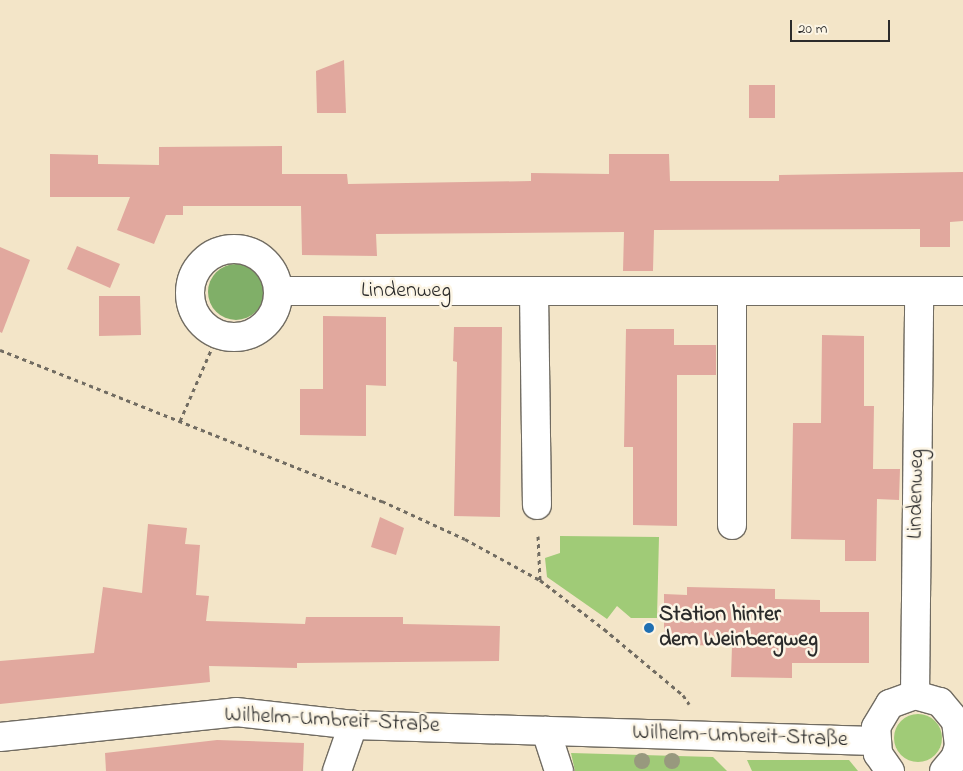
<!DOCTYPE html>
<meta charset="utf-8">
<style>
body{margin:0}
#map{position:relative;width:963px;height:771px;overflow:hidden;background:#f3e5c8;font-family:"Indie Flower",sans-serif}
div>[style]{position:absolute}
.green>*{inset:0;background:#a0cb77}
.round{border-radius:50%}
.forest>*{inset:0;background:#80af68}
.building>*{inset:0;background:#e1a89e}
.path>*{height:3px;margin-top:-1.5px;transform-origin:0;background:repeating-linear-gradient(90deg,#716c62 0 4px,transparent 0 8px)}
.roads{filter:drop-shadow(1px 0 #716c62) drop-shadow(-1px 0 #716c62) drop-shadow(0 1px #716c62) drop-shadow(0 -1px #716c62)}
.minor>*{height:28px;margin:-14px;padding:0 14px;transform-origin:14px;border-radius:14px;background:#fff}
.minor>.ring{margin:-14px;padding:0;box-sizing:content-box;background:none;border:28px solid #fff;border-radius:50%}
.trees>*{width:16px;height:16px;margin:-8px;border-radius:50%;background:#98997e}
.dots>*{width:14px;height:14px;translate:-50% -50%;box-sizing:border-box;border:2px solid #fcf5e5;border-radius:50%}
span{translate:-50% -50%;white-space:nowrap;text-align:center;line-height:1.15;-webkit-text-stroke:5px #fcf5e5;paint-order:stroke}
.street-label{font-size:22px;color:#2b2b2b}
.poi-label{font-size:22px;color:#2b2b2b;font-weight:700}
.left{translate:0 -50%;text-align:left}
.scale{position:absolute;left:790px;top:20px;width:100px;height:22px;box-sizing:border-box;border:2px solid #2b2b2b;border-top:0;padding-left:6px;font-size:15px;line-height:18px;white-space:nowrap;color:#2b2b2b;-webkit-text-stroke:4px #fcf5e5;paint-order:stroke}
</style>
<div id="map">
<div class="green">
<div style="clip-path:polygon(560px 536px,659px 537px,657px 618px,631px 618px,617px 606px,607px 619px,547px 577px,545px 558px,560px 553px)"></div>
<div class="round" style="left:894px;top:714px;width:48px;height:48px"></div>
<div style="clip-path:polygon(571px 753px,713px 757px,727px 771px,575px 771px)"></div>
<div style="clip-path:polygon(747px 760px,849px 760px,858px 771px,752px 771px)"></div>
</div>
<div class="forest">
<div class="round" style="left:208px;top:264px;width:56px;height:56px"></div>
</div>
<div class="building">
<div style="clip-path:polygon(344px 60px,346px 113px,317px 113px,316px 71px)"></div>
<div style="clip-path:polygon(749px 85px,775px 85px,775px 118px,749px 118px)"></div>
<div style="clip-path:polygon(282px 146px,282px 174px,347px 174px,348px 184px,531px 181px,531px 173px,609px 174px,609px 154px,669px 154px,670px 181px,779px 181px,779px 175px,963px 172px,963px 221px,950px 222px,950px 247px,920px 247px,920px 229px,654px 230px,653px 271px,623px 271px,624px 232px,376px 234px,377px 256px,302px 255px,301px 206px,183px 206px,183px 215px,166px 215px,154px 244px,117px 230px,130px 197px,50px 197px,50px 154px,98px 155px,98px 164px,159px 165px,159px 147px)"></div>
<div style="clip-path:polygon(77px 246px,120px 264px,110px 288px,67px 269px)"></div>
<div style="clip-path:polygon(0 247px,30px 260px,2px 333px,0 332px)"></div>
<div style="clip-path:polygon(99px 296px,140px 296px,141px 335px,99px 336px)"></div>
<div style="clip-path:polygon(323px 316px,386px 317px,386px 386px,366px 385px,366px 436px,300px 435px,300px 389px,323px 389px)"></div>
<div style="clip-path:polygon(454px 327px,502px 327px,500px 517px,454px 516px,457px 362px,453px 361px)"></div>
<div style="clip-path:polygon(626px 329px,674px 329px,674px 345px,716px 345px,716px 375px,677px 375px,677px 526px,633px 525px,633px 447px,624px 447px)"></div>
<div style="clip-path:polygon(822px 335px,864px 336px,864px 406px,874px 406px,873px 469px,900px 469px,899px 500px,877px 499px,876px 561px,845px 561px,845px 540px,791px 539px,793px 423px,821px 423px)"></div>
<div style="clip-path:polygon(380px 517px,404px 528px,396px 555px,371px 547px)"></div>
<div style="clip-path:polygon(148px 524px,187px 528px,185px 544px,200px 545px,196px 595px,209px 596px,206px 621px,305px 624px,306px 617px,403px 617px,403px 624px,500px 626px,499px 661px,297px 663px,297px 668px,209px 666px,210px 682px,0 704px,0 661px,94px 653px,103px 587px,142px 593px)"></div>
<div style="clip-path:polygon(687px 587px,775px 589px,775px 599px,820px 600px,820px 612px,869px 612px,869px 663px,792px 663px,792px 678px,731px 677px,732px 646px,686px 645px,686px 639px,664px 638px,664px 594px,687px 595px)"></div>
<div style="clip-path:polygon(217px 740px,304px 743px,303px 771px,106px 771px,105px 753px)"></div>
</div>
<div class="path">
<div style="left:0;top:350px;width:411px;rotate:21.6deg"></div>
<div style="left:382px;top:501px;width:91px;rotate:24.6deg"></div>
<div style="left:465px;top:539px;width:85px;rotate:28.7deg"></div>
<div style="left:540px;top:580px;width:81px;rotate:37.4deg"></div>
<div style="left:604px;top:629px;width:103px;rotate:39.9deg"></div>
<div style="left:683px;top:695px;width:11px;rotate:56deg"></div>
<div style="left:180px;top:421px;width:95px;rotate:-66.4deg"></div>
<div style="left:538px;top:536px;width:44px;rotate:87.4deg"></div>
</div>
<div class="roads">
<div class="minor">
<div class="ring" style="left:190px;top:249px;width:60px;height:60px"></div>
<div style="left:278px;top:291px;width:685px"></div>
<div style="left:534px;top:292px;width:213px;rotate:89.2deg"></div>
<div style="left:732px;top:292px;width:233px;rotate:90deg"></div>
<div style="left:915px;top:695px;width:403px;rotate:-89.4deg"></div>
<div style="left:546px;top:731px;width:42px;rotate:72deg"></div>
<div style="left:0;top:737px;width:237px;rotate:-6deg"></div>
<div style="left:236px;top:712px;width:118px;rotate:6.3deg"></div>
<div style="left:353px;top:725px;width:521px;rotate:1.76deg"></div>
<div style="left:337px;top:771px;width:49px;rotate:-70.8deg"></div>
<div style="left:890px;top:771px;width:21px;rotate:-125deg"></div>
<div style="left:878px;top:754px;width:27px;rotate:-94deg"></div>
<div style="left:876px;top:727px;width:27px;rotate:-59deg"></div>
<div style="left:890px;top:704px;width:27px;rotate:-20deg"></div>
<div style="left:915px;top:695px;width:26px;rotate:16deg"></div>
<div style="left:940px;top:702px;width:25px;rotate:50deg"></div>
<div style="left:956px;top:721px;width:25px;rotate:83deg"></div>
<div style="left:959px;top:746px;width:13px;rotate:108deg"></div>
<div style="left:955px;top:758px;width:17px;rotate:130deg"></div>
</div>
</div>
<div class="trees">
<div style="left:642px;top:761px"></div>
<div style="left:672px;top:761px"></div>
</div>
<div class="dots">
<div style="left:649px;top:628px;background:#1f6fb2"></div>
</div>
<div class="street-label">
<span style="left:406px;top:292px">Lindenweg</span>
<span style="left:917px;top:494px;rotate:-89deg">Lindenweg</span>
<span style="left:332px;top:721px;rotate:3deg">Wilhelm-Umbreit-Straße</span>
<span style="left:740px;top:737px;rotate:2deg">Wilhelm-Umbreit-Straße</span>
</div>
<div class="poi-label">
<span class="left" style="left:659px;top:628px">Station hinter<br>dem Weinbergweg</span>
</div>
<div class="scale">20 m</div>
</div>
